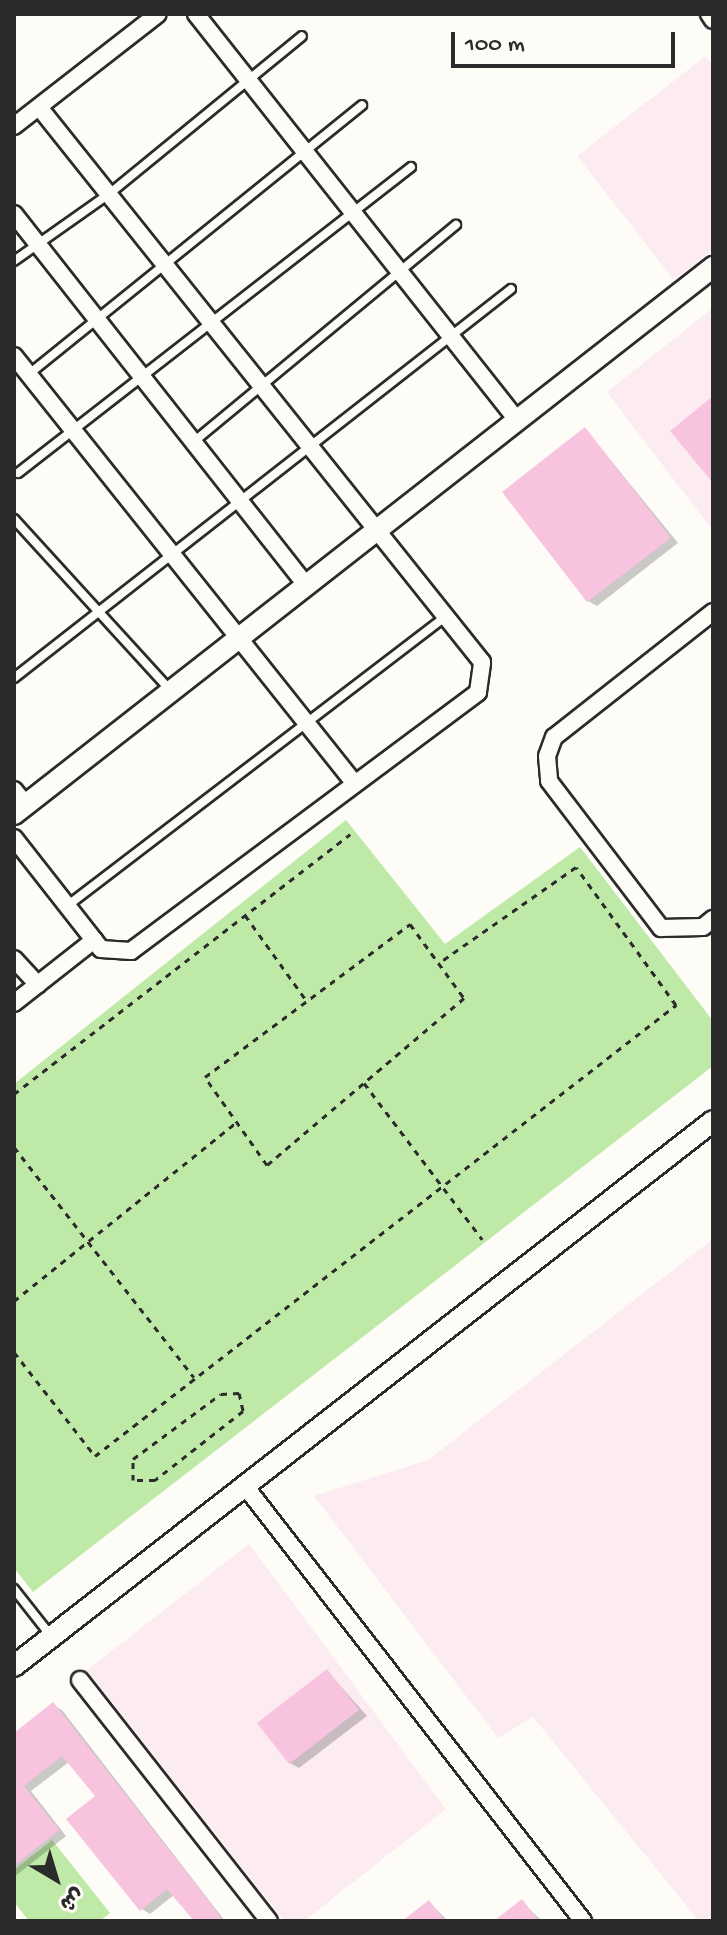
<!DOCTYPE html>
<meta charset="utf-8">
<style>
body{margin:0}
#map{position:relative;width:727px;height:1935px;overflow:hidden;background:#fdfcf7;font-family:"Gochi Hand","Playpen Sans Arabic",sans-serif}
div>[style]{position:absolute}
.built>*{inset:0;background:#fcebf0}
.green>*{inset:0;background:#bee9a6}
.shadow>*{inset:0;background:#0003}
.building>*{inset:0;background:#f8c3de}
.path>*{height:3px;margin-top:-1.5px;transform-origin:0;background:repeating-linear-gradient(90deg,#2b2b2b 0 6px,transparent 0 12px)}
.roads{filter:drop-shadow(2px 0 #2b2b2b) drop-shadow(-2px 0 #2b2b2b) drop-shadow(0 2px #2b2b2b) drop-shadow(0 -2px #2b2b2b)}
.service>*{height:8px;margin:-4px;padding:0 4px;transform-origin:4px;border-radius:4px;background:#fdfcf7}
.minor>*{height:16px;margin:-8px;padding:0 8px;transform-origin:8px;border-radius:8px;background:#fdfcf7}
.tertiary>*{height:20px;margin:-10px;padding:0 10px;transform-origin:10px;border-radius:10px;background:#fdfcf7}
span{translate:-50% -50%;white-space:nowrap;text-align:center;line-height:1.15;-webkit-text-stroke:6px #fdfcf7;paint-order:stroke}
.frame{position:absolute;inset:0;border:16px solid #2b2b2b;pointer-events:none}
.north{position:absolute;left:16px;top:1839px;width:80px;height:80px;-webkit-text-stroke:6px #fdfcf7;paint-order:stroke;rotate:142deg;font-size:22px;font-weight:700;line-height:32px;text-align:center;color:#2b2b2b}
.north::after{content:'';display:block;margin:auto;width:28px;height:36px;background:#2b2b2b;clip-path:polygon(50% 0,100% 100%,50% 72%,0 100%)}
.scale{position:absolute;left:451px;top:32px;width:224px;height:36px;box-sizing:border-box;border:4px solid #2b2b2b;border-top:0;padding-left:10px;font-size:24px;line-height:28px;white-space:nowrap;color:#2b2b2b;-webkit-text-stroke:6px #fdfcf7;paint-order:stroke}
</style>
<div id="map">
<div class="built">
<div style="clip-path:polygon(706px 56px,713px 65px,713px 249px,674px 280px,577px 156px)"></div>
<div style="clip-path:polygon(713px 308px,713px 531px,607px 392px)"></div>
<div style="clip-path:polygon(713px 1239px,713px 1921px,699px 1921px,533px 1717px,498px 1738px,314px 1496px,428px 1460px)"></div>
<div style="clip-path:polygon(249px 1544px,446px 1809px,304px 1921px,284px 1921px,87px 1670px)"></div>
</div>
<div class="green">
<div style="clip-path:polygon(346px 820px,445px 944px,580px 847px,713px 1021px,713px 1066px,33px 1592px,14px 1568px,14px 1084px)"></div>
<div style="clip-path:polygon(52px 1840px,110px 1913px,100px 1921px,29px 1921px,14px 1902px,14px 1870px)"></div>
</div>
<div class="shadow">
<div style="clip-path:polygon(586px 430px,678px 543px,597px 606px,588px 601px)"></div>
<div style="clip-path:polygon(327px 1671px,367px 1716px,299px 1768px,290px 1763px)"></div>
<div style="clip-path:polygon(53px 1705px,62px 1710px,225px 1921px,197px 1921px,174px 1895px,150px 1914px,142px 1909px,98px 1796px,69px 1762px,31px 1791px,66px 1836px,14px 1877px,14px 1736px)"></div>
<div style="clip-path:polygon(429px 1902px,448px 1921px,405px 1921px)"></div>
<div style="clip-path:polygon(522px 1902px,542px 1921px,498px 1921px)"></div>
</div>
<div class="building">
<div style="clip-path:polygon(713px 396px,713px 483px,670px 431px)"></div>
<div style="clip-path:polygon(585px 427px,671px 538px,587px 602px,502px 492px)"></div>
<div style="clip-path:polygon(327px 1669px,359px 1710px,289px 1764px,257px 1723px)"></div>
<div style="clip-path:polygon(53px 1702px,212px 1905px,222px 1921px,194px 1921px,167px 1889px,140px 1911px,66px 1819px,95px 1796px,62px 1756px,24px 1786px,59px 1830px,14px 1866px,14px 1733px)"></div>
<div style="clip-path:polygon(522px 1899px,539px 1921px,494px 1921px)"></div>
<div style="clip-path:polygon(429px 1900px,445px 1921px,402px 1921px)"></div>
</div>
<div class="path">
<div style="left:245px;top:915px;width:105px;rotate:54.3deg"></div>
<div style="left:410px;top:924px;width:92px;rotate:53.9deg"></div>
<div style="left:464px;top:998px;width:258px;rotate:139.7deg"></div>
<div style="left:267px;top:1165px;width:108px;rotate:-125.2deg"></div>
<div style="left:205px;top:1077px;width:256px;rotate:-36.7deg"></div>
<div style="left:364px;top:1083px;width:196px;rotate:52.9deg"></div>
<div style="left:14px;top:1094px;width:425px;rotate:-37.7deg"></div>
<div style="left:14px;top:1147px;width:292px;rotate:52deg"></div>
<div style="left:14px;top:1301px;width:284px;rotate:-38.8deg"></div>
<div style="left:14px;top:1352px;width:132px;rotate:52.1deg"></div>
<div style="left:95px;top:1456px;width:736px;rotate:-37.82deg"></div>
<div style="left:676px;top:1005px;width:170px;rotate:-125.9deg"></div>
<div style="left:576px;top:867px;width:167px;rotate:145deg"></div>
<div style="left:239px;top:1393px;width:18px;rotate:77deg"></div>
<div style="left:243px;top:1411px;width:112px;rotate:141.9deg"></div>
<div style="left:155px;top:1480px;width:22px;rotate:180deg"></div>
<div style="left:133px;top:1480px;width:21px;rotate:-90deg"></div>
<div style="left:133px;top:1459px;width:109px;rotate:-36.5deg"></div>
<div style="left:221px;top:1394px;width:18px;rotate:-3deg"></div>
</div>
<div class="roads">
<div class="service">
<div style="left:14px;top:261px;width:116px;rotate:-35.2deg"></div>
<div style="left:109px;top:194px;width:249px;rotate:-39.3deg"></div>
<div style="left:29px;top:374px;width:428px;rotate:-38.9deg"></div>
<div style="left:191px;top:444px;width:344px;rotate:-39.6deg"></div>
<div style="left:18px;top:473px;width:498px;rotate:-37.9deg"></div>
<div style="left:14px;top:519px;width:231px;rotate:47.6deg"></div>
<div style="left:14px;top:678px;width:631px;rotate:-38.05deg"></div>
<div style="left:67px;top:906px;width:476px;rotate:-37.4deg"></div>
<div style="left:14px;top:1589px;width:60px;rotate:51.8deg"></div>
</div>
<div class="minor">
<div style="left:196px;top:14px;width:518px;rotate:51.67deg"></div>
<div style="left:709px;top:14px;width:7px;rotate:56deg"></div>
<div style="left:14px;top:126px;width:182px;rotate:-37.9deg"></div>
<div style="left:14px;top:214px;width:472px;rotate:51.8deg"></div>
<div style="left:14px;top:356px;width:547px;rotate:51.45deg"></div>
<div style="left:713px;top:612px;width:202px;rotate:141.8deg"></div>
<div style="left:554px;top:737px;width:20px;rotate:110deg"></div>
<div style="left:547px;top:756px;width:25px;rotate:85deg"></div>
<div style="left:549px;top:781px;width:185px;rotate:52.7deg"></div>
<div style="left:661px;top:928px;width:42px;rotate:-1.4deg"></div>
<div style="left:703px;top:927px;width:13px;rotate:-39deg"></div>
<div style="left:14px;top:790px;width:19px;rotate:51deg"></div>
<div style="left:14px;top:838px;width:141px;rotate:51.9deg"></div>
<div style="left:101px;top:949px;width:30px;rotate:4deg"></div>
<div style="left:131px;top:951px;width:433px;rotate:-36.7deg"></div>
<div style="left:478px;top:692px;width:30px;rotate:-82deg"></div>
<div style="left:482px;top:662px;width:710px;rotate:-128.6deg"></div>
<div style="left:14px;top:959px;width:35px;rotate:47deg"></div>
<div style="left:14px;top:1003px;width:102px;rotate:-38.2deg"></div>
<div style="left:245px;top:1486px;width:551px;rotate:52.15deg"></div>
<div style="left:80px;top:1680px;width:306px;rotate:51.9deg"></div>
</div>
<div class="tertiary">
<div style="left:14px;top:814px;width:888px;rotate:-38.04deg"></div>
<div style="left:14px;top:1666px;width:886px;rotate:-37.94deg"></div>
</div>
</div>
<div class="frame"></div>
<div class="north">ش</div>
<div class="scale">100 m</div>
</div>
